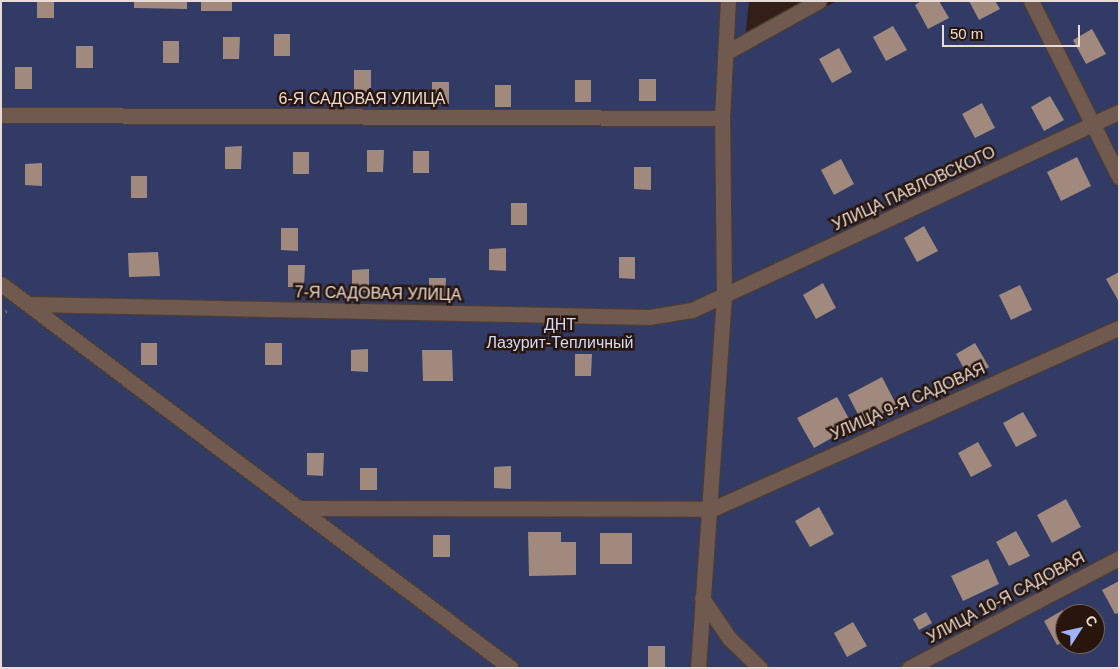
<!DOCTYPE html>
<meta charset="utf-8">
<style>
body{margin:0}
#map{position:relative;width:1120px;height:669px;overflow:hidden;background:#321f16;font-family:Arial,sans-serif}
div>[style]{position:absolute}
.green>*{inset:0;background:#313b65}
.building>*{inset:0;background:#a1897e}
.path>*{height:3px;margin-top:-1.5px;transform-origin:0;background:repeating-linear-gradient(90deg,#93837b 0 1px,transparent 0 5px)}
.roads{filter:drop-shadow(1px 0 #4b3c36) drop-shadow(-1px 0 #4b3c36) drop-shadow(0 1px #4b3c36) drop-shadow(0 -1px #4b3c36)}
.street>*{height:15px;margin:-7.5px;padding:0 7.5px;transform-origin:7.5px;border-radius:7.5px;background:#70594f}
span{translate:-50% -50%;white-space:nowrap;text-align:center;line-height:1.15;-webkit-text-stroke:5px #28160d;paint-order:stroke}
.street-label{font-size:16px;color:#e9dcd6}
.park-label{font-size:16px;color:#d2dbf9}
.frame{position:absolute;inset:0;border:2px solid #e9dcd6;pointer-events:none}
.north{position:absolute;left:1055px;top:604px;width:50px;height:50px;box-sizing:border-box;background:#28160d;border:1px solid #75655d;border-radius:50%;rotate:55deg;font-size:14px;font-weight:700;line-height:20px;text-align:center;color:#e9dcd6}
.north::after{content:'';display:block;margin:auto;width:18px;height:22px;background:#a0b3fd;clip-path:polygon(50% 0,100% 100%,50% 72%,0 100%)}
.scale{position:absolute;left:942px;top:25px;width:138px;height:22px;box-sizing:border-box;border:2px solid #e9dcd6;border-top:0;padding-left:6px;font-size:15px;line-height:18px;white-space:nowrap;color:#e9dcd6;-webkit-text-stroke:4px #28160d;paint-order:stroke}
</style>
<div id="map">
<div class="green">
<div style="clip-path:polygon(evenodd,1px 1px,749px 1px,744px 48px,837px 1px,1119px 1px,1119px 668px,1px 668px,1px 1px,1065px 614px,1095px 614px,1095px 644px,1065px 644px,1065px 614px)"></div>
</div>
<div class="building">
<div style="clip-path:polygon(37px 1px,54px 1px,54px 18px,37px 18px)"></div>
<div style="clip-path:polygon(134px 1px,187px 1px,187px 9px,134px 8px)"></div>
<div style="clip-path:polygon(201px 1px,232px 1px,232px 11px,201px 11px)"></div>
<div style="clip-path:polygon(921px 1px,939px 1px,949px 18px,928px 29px,915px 5px)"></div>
<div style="clip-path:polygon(969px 1px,995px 1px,1000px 9px,979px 20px)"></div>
<div style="clip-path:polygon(893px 26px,907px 50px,886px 61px,873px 37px)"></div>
<div style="clip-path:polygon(1092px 29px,1106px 54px,1086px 64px,1073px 40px)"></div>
<div style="clip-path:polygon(274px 34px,290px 34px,290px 56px,274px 56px)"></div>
<div style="clip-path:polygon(223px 37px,240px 37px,239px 59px,223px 59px)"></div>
<div style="clip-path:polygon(163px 41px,179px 41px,179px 63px,163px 63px)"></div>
<div style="clip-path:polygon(76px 46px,93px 46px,93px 68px,76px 68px)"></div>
<div style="clip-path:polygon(839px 48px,852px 72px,832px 83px,819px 59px)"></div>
<div style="clip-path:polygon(15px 67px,32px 67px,32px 89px,15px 89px)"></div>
<div style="clip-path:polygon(354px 70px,371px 70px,371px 92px,354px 92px)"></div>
<div style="clip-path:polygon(639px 79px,656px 79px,656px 101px,639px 101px)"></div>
<div style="clip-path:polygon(575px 80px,591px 80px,591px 102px,575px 102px)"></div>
<div style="clip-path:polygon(432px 82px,449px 82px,449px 104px,432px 104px)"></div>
<div style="clip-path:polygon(495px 85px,511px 85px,511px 107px,495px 107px)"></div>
<div style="clip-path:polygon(1050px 96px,1064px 120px,1044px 131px,1031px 107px)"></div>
<div style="clip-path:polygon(982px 103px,995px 128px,975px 138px,962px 114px)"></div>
<div style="clip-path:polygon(242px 146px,241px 169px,225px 169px,225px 147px)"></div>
<div style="clip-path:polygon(367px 150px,384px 150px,383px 172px,367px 172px)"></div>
<div style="clip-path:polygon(413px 151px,429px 151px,429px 173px,413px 173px)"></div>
<div style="clip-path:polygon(293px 152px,309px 152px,309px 174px,293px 174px)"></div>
<div style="clip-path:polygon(1077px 157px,1091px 186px,1061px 201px,1047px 172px)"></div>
<div style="clip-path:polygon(841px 159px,854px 184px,834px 195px,821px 170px)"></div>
<div style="clip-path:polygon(42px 163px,42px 186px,25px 185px,25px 164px)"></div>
<div style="clip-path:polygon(634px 167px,651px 167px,651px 190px,634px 189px)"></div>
<div style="clip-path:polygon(131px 176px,147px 176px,147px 198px,131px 198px)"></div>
<div style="clip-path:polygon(511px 203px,527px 203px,527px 225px,511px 225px)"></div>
<div style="clip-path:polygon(924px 226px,938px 251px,917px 262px,904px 238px)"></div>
<div style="clip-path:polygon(281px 228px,298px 228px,298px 251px,281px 250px)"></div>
<div style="clip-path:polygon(506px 248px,506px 271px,489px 270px,489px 249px)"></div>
<div style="clip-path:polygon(158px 252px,160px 276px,129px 277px,128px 253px)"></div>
<div style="clip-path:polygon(619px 257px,635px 257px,635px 279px,619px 278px)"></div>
<div style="clip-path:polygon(288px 265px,305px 265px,304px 287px,288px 287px)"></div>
<div style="clip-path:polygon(369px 269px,369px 292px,352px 292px,352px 270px)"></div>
<div style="clip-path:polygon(1119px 272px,1119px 302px,1106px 279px)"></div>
<div style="clip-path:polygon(429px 278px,446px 278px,445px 300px,429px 300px)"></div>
<div style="clip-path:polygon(823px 283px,836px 308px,816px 319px,803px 295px)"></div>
<div style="clip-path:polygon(1020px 285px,1032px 310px,1011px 320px,999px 295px)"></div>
<div style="clip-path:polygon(141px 343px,157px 343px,157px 365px,141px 365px)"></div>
<div style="clip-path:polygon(265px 343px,282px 343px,282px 365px,265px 365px)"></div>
<div style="clip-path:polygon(975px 343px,989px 367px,969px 378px,956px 354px)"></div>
<div style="clip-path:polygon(368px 349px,368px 372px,351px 371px,351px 350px)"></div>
<div style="clip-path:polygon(422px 350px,452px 350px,453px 381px,423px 381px)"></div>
<div style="clip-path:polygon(575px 354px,592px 354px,591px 376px,575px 376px)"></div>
<div style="clip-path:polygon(882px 377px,897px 406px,863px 424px,848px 395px)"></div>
<div style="clip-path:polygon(837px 397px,853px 426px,814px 448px,797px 418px)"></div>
<div style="clip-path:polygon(1023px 412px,1037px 436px,1016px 447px,1003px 423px)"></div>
<div style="clip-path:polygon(978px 442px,992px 466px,971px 477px,958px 453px)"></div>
<div style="clip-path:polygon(307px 453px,324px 453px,323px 476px,307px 475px)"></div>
<div style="clip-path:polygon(511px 466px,511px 489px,494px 488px,494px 467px)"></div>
<div style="clip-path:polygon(360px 468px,377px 468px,377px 490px,360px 490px)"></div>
<div style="clip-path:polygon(1066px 499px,1081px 527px,1052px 543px,1037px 515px)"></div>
<div style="clip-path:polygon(819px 507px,834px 534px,810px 547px,795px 521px)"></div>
<div style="clip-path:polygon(1016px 531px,1030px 556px,1009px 566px,996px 542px)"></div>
<div style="clip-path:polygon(528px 532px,561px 532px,561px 542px,576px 542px,576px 575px,529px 576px)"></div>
<div style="clip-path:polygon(600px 533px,632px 533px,632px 564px,600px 564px)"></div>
<div style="clip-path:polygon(433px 535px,450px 535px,450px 557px,433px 557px)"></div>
<div style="clip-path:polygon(988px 559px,999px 584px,963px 601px,951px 576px)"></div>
<div style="clip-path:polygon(1119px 581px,1119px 613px,1115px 614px,1102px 590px)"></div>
<div style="clip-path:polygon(1063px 610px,1065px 641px,1057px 645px,1044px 621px)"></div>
<div style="clip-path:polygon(926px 612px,932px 623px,919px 630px,913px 619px)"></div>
<div style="clip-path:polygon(853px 622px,867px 646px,847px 657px,834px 633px)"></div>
<div style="clip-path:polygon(648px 646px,665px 646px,665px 668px,648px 668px)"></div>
</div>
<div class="path">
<div style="left:1px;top:313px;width:9px;rotate:-21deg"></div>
</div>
<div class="roads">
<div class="street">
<div style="left:1031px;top:1px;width:197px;rotate:63.4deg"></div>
<div style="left:725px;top:53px;width:107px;rotate:-29deg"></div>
<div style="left:1px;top:115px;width:721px;rotate:0.24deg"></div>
<div style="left:1px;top:284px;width:638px;rotate:36.98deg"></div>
<div style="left:29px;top:304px;width:620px;rotate:1.2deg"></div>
<div style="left:649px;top:317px;width:44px;rotate:-9.2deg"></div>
<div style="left:692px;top:310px;width:471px;rotate:-24.9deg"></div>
<div style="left:298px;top:508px;width:414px;rotate:0.1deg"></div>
<div style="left:712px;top:509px;width:445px;rotate:-24deg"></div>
<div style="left:702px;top:598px;width:48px;rotate:56deg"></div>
<div style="left:729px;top:638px;width:43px;rotate:44.1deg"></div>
<div style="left:698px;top:668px;width:372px;rotate:-86deg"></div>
<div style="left:724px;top:297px;width:179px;rotate:-90.6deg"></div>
<div style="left:722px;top:118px;width:117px;rotate:-87.1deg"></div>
<div style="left:909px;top:668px;width:237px;rotate:-27.6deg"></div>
</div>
</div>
<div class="street-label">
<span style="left:362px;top:99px">6-Я САДОВАЯ УЛИЦА</span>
<span style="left:914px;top:189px;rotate:-25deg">УЛИЦА ПАВЛОВСКОГО</span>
<span style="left:378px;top:294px;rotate:1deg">7-Я САДОВАЯ УЛИЦА</span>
<span style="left:908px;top:402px;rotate:-24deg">УЛИЦА 9-Я САДОВАЯ</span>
<span style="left:1006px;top:598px;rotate:-28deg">УЛИЦА 10-Я САДОВАЯ</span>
</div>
<div class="park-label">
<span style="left:560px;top:334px">ДНТ<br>Лазурит-Тепличный</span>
</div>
<div class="frame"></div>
<div class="north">С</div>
<div class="scale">50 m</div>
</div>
